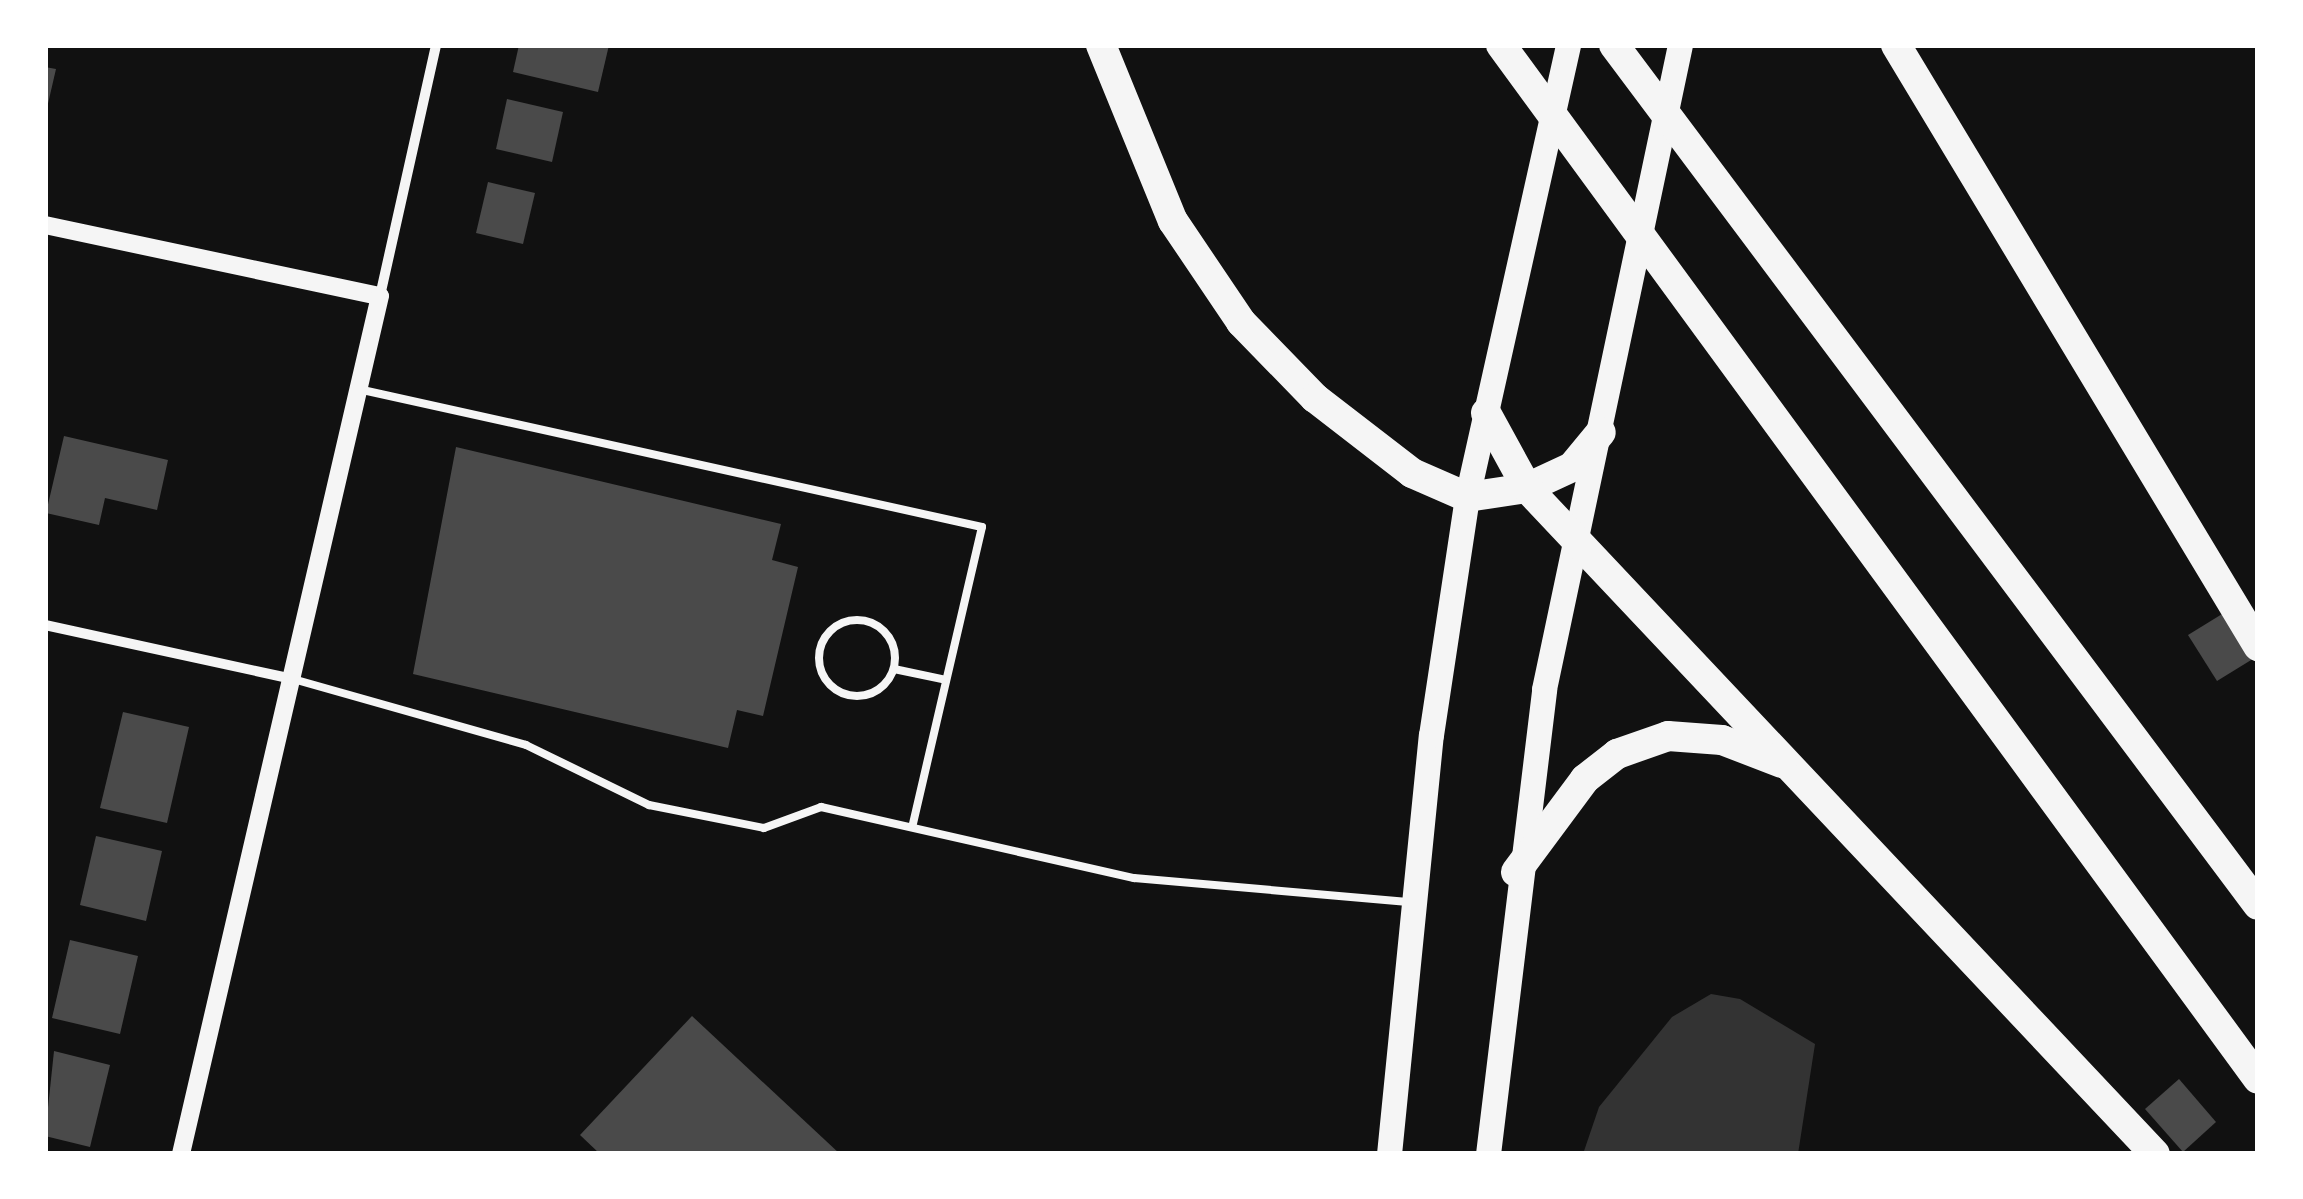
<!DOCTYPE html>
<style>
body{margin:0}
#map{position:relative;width:2303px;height:1199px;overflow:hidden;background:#111;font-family:"Source Sans 3",sans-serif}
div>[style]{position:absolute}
.water>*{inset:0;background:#333}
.building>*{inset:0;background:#4a4a4a}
.service>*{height:8px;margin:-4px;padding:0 4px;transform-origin:4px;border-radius:4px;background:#f5f5f5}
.service>.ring{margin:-4px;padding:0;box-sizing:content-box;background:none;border:8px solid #f5f5f5;border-radius:50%}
.minor>*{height:10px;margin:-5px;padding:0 5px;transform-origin:5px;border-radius:5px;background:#f5f5f5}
.tertiary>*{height:18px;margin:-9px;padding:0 9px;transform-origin:9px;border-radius:9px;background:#f5f5f5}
.primary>*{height:25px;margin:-12.5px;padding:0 12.5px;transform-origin:12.5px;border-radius:12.5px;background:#f5f5f5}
.motorway>*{height:30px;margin:-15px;padding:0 15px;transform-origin:15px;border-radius:15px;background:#f5f5f5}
span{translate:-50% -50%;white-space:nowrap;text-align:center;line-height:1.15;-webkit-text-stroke:10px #fff;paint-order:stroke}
.frame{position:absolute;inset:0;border:48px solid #fff;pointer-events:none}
</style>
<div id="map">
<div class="water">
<div style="clip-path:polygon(1711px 994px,1740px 999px,1815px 1044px,1798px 1154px,1583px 1154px,1599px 1107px,1672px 1017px)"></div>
</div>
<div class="building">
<div style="clip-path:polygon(519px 45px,609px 45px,598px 92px,513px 72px)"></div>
<div style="clip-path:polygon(45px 67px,56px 69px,47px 108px,45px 108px)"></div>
<div style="clip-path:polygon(507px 99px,563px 112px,552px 162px,496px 149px)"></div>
<div style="clip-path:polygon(488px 182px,535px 193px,523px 244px,476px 233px)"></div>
<div style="clip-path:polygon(64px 436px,168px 460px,157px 510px,105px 498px,99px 525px,46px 513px)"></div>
<div style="clip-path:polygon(456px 447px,781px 524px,772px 560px,798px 567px,763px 716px,737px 710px,728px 748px,413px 674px)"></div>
<div style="clip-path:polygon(2227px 611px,2256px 657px,2217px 681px,2188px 635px)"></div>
<div style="clip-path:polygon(123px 712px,189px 727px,167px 823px,100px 808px)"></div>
<div style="clip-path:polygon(96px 836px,162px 851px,146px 921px,80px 905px)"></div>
<div style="clip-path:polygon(70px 940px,138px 956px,120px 1034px,52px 1018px)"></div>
<div style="clip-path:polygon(692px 1016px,840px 1154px,600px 1154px,580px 1135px)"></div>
<div style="clip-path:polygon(54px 1051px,110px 1065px,90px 1147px,45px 1136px)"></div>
<div style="clip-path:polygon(2179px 1079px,2216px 1122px,2183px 1152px,2145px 1109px)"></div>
</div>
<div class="service">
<div style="left:358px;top:389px;width:639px;rotate:12.47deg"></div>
<div style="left:982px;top:527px;width:305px;rotate:103.1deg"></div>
<div class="ring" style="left:819px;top:620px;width:68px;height:68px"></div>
<div style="left:894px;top:669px;width:53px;rotate:11.9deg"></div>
<div style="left:293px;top:679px;width:242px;rotate:15.8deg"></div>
<div style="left:526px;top:745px;width:137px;rotate:26deg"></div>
<div style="left:649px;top:805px;width:117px;rotate:11.3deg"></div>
<div style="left:764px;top:828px;width:61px;rotate:-20.2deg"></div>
<div style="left:821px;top:807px;width:321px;rotate:12.8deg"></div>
<div style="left:1134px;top:878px;width:278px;rotate:5deg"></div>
</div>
<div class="minor">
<div style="left:380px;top:296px;width:257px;rotate:-77.4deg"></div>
<div style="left:45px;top:625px;width:250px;rotate:12.3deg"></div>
</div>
<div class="tertiary">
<div style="left:45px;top:225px;width:342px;rotate:12deg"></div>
<div style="left:380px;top:296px;width:881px;rotate:103.06deg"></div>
</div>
<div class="primary">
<div style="left:1389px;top:1154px;width:421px;rotate:-84.3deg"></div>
<div style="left:1431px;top:735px;width:241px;rotate:-81.4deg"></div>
<div style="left:1467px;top:497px;width:463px;rotate:-77.4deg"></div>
<div style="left:1488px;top:1154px;width:468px;rotate:-83.1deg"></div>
<div style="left:1544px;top:689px;width:658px;rotate:-78.08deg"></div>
</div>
<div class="motorway">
<div style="left:1101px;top:45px;width:190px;rotate:67.8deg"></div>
<div style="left:1173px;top:221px;width:122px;rotate:56deg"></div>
<div style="left:1241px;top:322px;width:106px;rotate:45.8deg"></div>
<div style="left:1315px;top:398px;width:123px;rotate:37.7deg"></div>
<div style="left:1412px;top:473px;width:60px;rotate:23.6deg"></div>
<div style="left:1467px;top:497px;width:61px;rotate:-8.5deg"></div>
<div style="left:1527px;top:488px;width:50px;rotate:-25deg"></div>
<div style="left:1572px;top:467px;width:45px;rotate:-50.4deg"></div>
<div style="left:1501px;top:45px;width:1281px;rotate:53.79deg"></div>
<div style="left:1614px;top:45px;width:1074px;rotate:53.17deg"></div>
<div style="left:1896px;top:45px;width:702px;rotate:58.94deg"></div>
<div style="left:1486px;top:413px;width:85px;rotate:61.3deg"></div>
<div style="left:1527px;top:488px;width:915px;rotate:46.68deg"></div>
<div style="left:1516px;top:872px;width:116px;rotate:-53.4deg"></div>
<div style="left:1585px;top:779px;width:41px;rotate:-38deg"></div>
<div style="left:1617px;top:754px;width:54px;rotate:-19.4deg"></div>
<div style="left:1668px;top:736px;width:54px;rotate:4.2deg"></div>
<div style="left:1722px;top:740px;width:64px;rotate:21deg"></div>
</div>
<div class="frame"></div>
</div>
